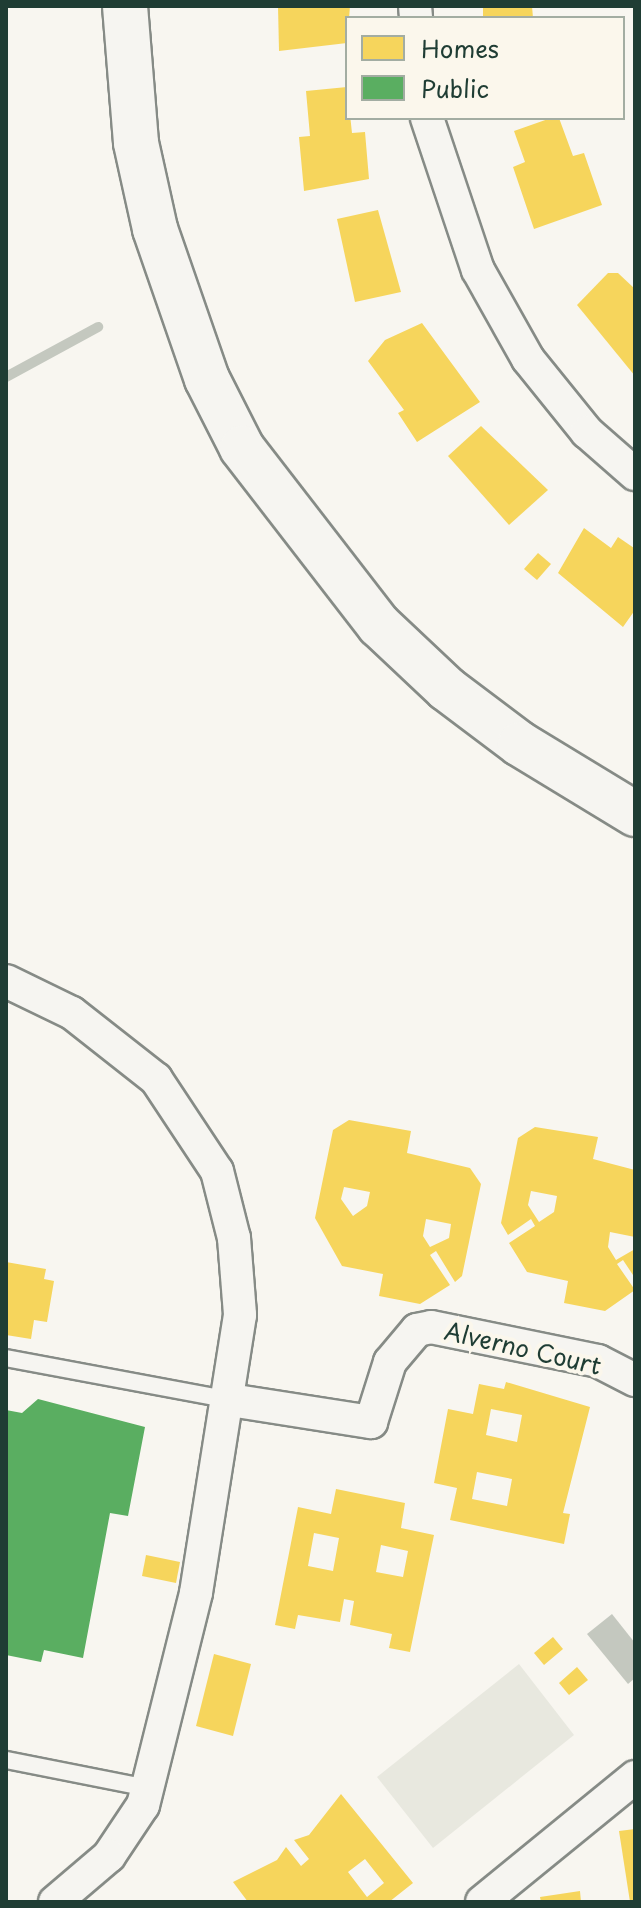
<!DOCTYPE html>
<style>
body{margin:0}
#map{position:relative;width:641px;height:1908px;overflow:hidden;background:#f8f6f0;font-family:"Playpen Sans",sans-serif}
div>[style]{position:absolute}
.built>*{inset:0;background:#e8e8df}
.water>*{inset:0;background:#c4c8bf}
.homes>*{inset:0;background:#f6d55c}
.public>*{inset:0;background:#5aae61}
.stream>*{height:10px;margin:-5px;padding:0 5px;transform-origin:5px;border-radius:5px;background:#c4c8bf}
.roads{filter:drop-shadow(2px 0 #868b86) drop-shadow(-2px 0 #868b86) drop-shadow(0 2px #868b86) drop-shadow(0 -2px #868b86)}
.service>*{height:16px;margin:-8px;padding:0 8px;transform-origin:8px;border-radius:8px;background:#f6f5f1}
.minor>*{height:32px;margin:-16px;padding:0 16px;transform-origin:16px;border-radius:16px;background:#f6f5f1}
.secondary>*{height:44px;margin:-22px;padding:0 22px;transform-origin:22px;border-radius:22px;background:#f6f5f1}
span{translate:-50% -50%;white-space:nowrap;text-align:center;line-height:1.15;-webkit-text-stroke:8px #fbf7ec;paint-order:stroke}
.street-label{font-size:24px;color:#1f3d34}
.frame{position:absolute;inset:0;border:8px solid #1f3d34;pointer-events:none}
.legend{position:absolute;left:345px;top:16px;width:280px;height:104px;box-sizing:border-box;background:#fbf7ec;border:2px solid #a3ada2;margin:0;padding:10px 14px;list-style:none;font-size:24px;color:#1f3d34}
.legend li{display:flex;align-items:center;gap:16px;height:40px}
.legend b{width:40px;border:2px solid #a3ada2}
</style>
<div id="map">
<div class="built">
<div style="clip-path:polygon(519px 1664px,574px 1735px,433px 1848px,377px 1777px)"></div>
</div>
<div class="water">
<div style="clip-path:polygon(612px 1614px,635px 1643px,635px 1678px,628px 1684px,587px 1634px)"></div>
</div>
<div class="homes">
<div style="clip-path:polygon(278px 6px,350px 6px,347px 43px,279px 51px)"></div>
<div style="clip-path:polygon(483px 6px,532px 6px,533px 18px,483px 18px)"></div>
<div style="clip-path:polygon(347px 87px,352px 133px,365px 132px,369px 179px,304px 191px,299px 137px,310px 136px,306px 91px)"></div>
<div style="clip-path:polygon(551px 118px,559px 118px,573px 156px,584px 153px,602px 205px,534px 229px,513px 167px,525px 162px,514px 131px)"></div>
<div style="clip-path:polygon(378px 210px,401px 292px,355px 302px,337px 219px)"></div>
<div style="clip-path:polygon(608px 273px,618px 273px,635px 289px,635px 376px,577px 305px)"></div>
<div style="clip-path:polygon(422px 323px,480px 402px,417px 442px,398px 413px,404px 410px,368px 361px,385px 340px)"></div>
<div style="clip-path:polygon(481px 426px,548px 490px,509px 525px,448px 456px)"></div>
<div style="clip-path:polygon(584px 528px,611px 548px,618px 537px,634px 548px,635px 610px,623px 627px,558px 573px)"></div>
<div style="clip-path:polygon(538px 553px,551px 564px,537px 580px,524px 569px)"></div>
<div style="clip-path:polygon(evenodd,349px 1120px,411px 1131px,407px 1153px,470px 1168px,481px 1184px,462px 1276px,455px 1282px,436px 1251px,430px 1255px,450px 1285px,420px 1304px,379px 1296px,383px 1274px,342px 1266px,315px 1218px,333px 1130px,349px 1120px,344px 1187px,370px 1192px,367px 1206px,353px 1216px,341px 1199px,344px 1187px,349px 1120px,426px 1219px,451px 1224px,449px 1238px,430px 1247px,423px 1236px,426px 1219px)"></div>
<div style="clip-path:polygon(evenodd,535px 1127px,598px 1137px,593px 1159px,635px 1170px,635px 1237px,610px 1232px,608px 1247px,616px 1260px,635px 1249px,635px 1278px,623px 1260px,617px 1264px,635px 1290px,605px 1311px,564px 1303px,568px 1281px,527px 1272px,509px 1243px,535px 1226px,531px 1219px,508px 1235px,501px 1223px,518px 1138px,535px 1127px,531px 1191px,557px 1196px,554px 1212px,539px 1222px,528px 1205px,531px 1191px)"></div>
<div style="clip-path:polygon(6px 1262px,46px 1269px,44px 1279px,54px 1281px,47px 1322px,34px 1320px,31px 1339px,6px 1335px)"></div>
<div style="clip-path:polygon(evenodd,506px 1382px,590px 1407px,563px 1513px,570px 1514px,564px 1544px,450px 1520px,457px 1488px,434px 1483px,448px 1409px,473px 1414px,479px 1384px,504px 1389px,506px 1382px,491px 1409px,522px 1415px,517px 1442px,486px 1435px,491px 1409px,506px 1382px,477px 1472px,512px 1479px,507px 1506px,472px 1499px,477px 1472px)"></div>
<div style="clip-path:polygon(evenodd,336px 1489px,405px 1503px,401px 1528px,434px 1535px,410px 1652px,389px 1648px,392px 1634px,350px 1625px,354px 1601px,344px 1599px,340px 1622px,298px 1615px,295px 1629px,275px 1625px,298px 1507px,331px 1514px,336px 1489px,314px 1533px,339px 1538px,333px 1571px,308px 1566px,314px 1533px,336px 1489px,381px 1545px,408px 1551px,403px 1577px,376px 1572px,381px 1545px)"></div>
<div style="clip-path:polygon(146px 1555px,180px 1562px,176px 1583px,142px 1576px)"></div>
<div style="clip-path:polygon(553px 1637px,563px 1649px,544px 1665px,534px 1653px)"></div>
<div style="clip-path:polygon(214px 1654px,251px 1664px,233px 1736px,196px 1726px)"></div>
<div style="clip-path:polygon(577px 1667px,588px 1680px,569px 1695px,559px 1683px)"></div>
<div style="clip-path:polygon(evenodd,341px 1794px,413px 1883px,389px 1902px,248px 1902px,233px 1882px,277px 1860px,286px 1847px,301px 1866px,309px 1859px,294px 1840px,309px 1835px,341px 1794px,365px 1859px,384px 1883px,367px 1897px,348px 1872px,365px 1859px)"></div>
<div style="clip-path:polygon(635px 1829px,635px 1902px,630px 1902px,619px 1831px)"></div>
<div style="clip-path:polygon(580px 1891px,581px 1902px,541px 1902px,540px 1897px)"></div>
</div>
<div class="public">
<div style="clip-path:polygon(38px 1399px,145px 1427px,128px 1516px,110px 1513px,83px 1658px,44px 1650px,41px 1662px,6px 1655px,6px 1410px,22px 1413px)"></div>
</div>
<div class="stream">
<div style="left:6px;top:377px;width:105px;rotate:-28.5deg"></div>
</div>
<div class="roads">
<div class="service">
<div style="left:6px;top:1358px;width:228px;rotate:10.6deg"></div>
<div style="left:6px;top:1760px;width:145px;rotate:11.2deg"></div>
</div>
<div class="minor">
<div style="left:415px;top:6px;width:12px;rotate:85deg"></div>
<div style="left:427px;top:118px;width:160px;rotate:71.5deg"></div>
<div style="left:478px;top:270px;width:102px;rotate:60.7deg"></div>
<div style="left:528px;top:359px;width:94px;rotate:51.1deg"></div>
<div style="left:587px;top:432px;width:64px;rotate:41.2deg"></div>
<div style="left:6px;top:981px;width:73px;rotate:25.9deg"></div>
<div style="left:72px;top:1013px;width:107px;rotate:38.2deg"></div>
<div style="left:156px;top:1079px;width:110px;rotate:56.5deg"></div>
<div style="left:217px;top:1171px;width:69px;rotate:75.8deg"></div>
<div style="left:234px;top:1238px;width:77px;rotate:85.5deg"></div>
<div style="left:240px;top:1315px;width:281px;rotate:99deg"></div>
<div style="left:196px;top:1593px;width:219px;rotate:104deg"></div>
<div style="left:143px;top:1805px;width:61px;rotate:123.7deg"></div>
<div style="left:109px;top:1856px;width:71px;rotate:139.6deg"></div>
<div style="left:230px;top:1400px;width:143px;rotate:8.9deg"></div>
<div style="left:371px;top:1422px;width:63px;rotate:-72.4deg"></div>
<div style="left:390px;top:1362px;width:42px;rotate:-49.8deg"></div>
<div style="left:417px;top:1330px;width:14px;rotate:-12deg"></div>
<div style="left:431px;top:1327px;width:170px;rotate:11.5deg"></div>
<div style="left:598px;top:1361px;width:42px;rotate:27.2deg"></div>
<div style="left:482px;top:1902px;width:198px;rotate:-39.2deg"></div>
</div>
<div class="secondary">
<div style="left:125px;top:6px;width:137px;rotate:85.4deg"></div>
<div style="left:136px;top:143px;width:88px;rotate:77.5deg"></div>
<div style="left:155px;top:229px;width:159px;rotate:70.9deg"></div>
<div style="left:207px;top:379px;width:77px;rotate:63.1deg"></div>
<div style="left:242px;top:448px;width:224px;rotate:52.3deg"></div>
<div style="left:379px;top:625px;width:93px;rotate:43.3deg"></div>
<div style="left:447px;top:689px;width:91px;rotate:37deg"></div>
<div style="left:520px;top:744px;width:135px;rotate:31.3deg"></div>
</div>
</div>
<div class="street-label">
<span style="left:523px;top:1348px;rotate:13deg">Alverno Court</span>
</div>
<div class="frame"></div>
<ul class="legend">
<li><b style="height:22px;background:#f6d55c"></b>Homes</li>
<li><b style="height:22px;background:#5aae61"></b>Public</li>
</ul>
</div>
